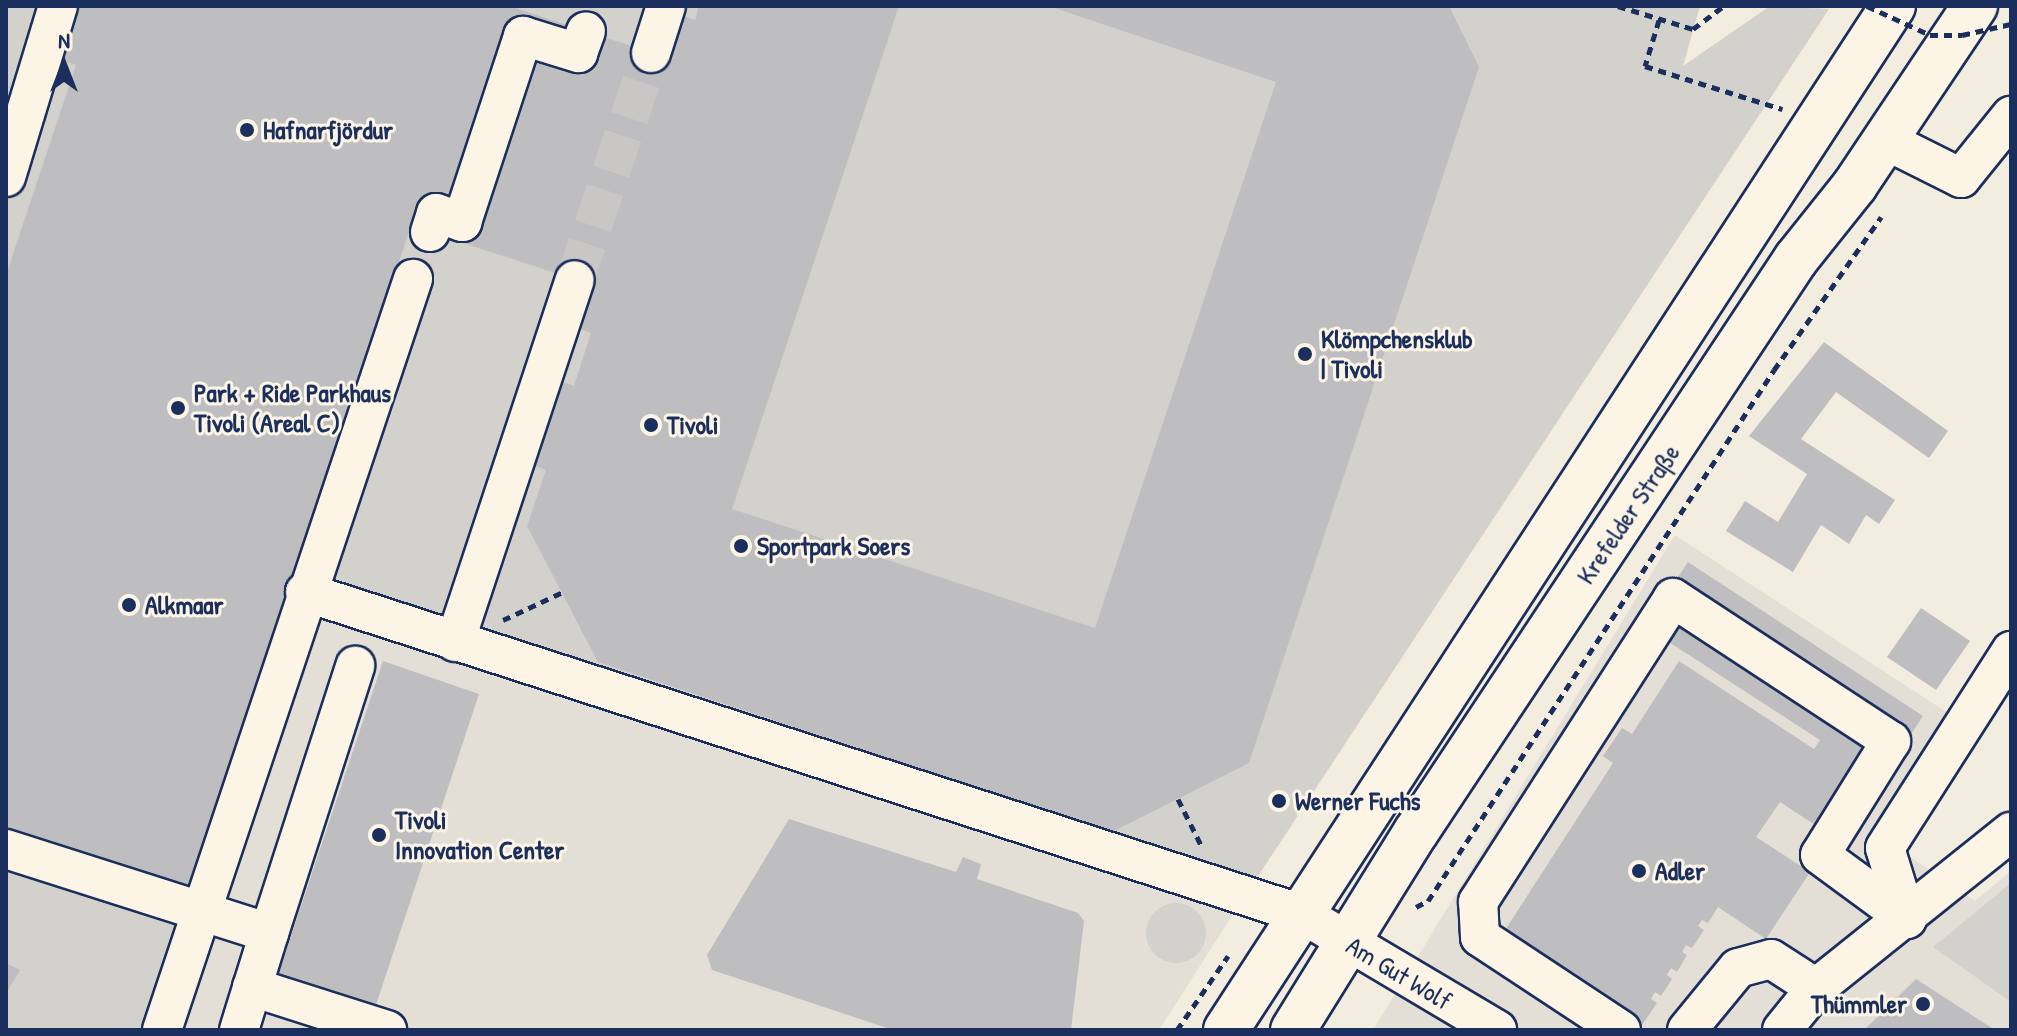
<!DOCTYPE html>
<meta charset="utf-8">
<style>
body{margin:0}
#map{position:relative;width:2017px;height:1036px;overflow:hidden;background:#f3ede0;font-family:"Patrick Hand",sans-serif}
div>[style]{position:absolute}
.built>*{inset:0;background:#e3dfd6}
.green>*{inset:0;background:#d3d1cc}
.round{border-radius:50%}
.building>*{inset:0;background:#bebec0}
.minor-tunnel>*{height:38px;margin-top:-19px;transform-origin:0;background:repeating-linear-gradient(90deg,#c8c7c6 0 38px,transparent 0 57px)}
.path>*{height:5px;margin-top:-2.5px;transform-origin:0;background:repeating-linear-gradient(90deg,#1b2f5e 0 8px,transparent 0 14px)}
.roads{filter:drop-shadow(2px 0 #1b2f5e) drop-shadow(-2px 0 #1b2f5e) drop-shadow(0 2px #1b2f5e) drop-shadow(0 -2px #1b2f5e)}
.minor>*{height:38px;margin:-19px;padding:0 19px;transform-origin:19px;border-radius:19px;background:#fcf5e5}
.major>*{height:44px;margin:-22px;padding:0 22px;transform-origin:22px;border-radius:22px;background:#fcf5e5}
.path-bridge>*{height:5px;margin-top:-2.5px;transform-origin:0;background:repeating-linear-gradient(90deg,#1b2f5e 0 8px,transparent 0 14px)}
.dots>*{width:22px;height:22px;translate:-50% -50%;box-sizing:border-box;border:4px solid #fcf5e5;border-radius:50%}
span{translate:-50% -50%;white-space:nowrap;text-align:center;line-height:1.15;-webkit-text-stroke:6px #fcf5e5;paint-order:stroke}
.poi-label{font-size:26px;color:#1b2f5e;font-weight:700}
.left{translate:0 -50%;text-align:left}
.right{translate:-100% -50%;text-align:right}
.street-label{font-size:26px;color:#1b2f5e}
.frame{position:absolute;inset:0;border:8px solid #1b2f5e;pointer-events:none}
.north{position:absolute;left:24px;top:24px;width:80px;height:80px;-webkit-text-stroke:6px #fcf5e5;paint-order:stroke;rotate:0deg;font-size:22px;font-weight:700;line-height:32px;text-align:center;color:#1b2f5e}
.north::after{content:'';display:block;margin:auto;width:28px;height:36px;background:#1b2f5e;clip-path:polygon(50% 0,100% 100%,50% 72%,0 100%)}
</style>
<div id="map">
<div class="built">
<div style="clip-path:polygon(1675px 535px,1974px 730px,1897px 848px,1975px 901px,2011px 871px,2011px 1030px,1373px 1030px)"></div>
<div style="clip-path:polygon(315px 610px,1237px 908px,1159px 1030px,177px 1030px)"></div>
</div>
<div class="green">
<div style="clip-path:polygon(6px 6px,1700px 6px,1683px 66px,1770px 6px,1829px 9px,1237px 908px,315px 610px,146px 1030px,6px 1030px)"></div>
<div style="clip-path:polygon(2011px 883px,2011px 1002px,1933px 947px)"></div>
<div class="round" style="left:1146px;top:903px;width:60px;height:60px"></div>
</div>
<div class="building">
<div style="clip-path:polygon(72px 6px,509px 6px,665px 57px,679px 14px,695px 20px,699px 6px,899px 6px,732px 509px,1095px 628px,1276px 82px,1049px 6px,1449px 6px,1479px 67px,1249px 763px,1112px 832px,598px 662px,527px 526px,546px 470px,530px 464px,558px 380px,574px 386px,591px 333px,575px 327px,589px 284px,411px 226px,188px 895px,6px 835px,6px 275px,76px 65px,55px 58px)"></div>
<div style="clip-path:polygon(1824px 342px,1948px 431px,1929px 458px,1836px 392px,1801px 439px,1895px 500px,1879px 524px,1866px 515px,1849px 544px,1821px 525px,1793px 572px,1726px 531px,1745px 501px,1778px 522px,1807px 474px,1749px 436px)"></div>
<div style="clip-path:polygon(1688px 562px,1923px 716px,1841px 842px,1780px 802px,1756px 837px,1810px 872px,1766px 939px,1718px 907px,1708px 923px,1702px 920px,1698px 926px,1704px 930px,1692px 948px,1686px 945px,1682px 952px,1687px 955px,1677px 972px,1671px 968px,1667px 975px,1672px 979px,1661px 996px,1655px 992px,1651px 999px,1657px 1003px,1640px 1028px,1500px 938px,1613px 763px,1603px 756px,1622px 728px,1632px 734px,1679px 661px,1814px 749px,1820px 740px,1658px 635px,1600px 696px)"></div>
<div style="clip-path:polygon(1921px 608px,1970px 641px,1936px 690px,1887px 657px)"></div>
<div style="clip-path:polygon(383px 661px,479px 694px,375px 1008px,278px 975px)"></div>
<div style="clip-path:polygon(789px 819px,956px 872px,963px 857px,981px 864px,977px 879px,1078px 913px,1084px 921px,1071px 1030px,893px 1030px,712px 970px,707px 955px)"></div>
<div style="clip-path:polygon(6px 963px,20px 970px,6px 994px)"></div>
<div style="clip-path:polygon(1916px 979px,1995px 1030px,1864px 1030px)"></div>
</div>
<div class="minor-tunnel">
<div style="left:575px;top:280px;width:239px;rotate:-71.5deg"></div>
</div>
<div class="path">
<div style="left:1618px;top:6px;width:78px;rotate:17deg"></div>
<div style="left:1693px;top:29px;width:38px;rotate:-37deg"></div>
<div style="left:1659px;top:20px;width:48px;rotate:106.9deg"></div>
<div style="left:1645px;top:66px;width:144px;rotate:17.4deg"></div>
<div style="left:503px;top:620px;width:66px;rotate:-25deg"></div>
<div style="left:1178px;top:799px;width:51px;rotate:63.4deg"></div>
<div style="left:1416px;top:907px;width:13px;rotate:-27deg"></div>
<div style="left:1428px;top:901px;width:634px;rotate:-56.91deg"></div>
<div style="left:1774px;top:370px;width:187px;rotate:-55deg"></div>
<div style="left:1177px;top:1030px;width:90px;rotate:-55.4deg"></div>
</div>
<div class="roads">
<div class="minor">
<div style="left:651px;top:53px;width:49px;rotate:-72.3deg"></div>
<div style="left:1885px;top:140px;width:85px;rotate:26.6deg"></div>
<div style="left:1961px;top:178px;width:80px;rotate:-51.1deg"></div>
<div style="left:6px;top:177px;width:179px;rotate:-73.1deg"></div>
<div style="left:430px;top:232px;width:20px;rotate:-72deg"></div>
<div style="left:436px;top:213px;width:28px;rotate:19deg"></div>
<div style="left:462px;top:222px;width:196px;rotate:-71.8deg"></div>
<div style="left:523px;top:36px;width:58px;rotate:17.2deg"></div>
<div style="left:578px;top:53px;width:23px;rotate:-70deg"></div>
<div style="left:305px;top:592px;width:1048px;rotate:17.9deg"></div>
<div style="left:1302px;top:914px;width:227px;rotate:30.7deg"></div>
<div style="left:455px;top:642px;width:381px;rotate:-71.7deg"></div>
<div style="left:6px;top:849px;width:276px;rotate:17.7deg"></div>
<div style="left:269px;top:933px;width:281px;rotate:-72.1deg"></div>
<div style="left:1907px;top:919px;width:74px;rotate:-107.2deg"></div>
<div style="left:1885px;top:848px;width:234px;rotate:-57.4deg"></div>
<div style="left:252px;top:987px;width:142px;rotate:17.7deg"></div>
<div style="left:162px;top:1030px;width:792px;rotate:-71.52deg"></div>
<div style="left:239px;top:1030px;width:102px;rotate:-72.8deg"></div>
<div style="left:1621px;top:1030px;width:169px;rotate:-146.6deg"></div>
<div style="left:1480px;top:937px;width:35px;rotate:-93deg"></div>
<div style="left:1478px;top:902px;width:361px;rotate:-57.3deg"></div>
<div style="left:1673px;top:598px;width:261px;rotate:33.3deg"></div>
<div style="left:1891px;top:741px;width:134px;rotate:121.9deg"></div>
<div style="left:1820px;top:855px;width:108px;rotate:36.3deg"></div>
<div style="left:1687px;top:1030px;width:80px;rotate:-50.6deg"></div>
<div style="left:1738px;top:968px;width:34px;rotate:-15deg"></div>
<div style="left:1771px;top:959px;width:54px;rotate:32.8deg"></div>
<div style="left:1782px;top:1030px;width:54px;rotate:-51deg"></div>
<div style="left:1816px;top:988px;width:250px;rotate:-38.7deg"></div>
</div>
<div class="major">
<div style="left:1226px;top:1030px;width:1222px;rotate:-56.92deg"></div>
<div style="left:1293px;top:1030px;width:233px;rotate:-58.2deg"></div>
<div style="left:1416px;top:832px;width:688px;rotate:-56.45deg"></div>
<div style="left:1796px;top:259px;width:95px;rotate:-51.4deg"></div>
<div style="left:1855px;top:185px;width:216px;rotate:-56.2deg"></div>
</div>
</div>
<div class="path-bridge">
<div style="left:1867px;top:6px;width:69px;rotate:24.7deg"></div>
<div style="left:1930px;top:35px;width:32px"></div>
<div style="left:1962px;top:35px;width:50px;rotate:-12.7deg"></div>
</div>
<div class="dots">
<div style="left:247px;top:130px;background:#1b2f5e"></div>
<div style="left:1305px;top:354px;background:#1b2f5e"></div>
<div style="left:178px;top:408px;background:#1b2f5e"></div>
<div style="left:651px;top:425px;background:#1b2f5e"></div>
<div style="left:741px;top:546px;background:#1b2f5e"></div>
<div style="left:129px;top:605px;background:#1b2f5e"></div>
<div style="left:1279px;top:801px;background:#1b2f5e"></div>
<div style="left:379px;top:835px;background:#1b2f5e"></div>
<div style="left:1639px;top:871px;background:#1b2f5e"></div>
<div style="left:1923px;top:1004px;background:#1b2f5e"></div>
</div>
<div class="poi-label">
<span class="left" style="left:263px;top:130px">Hafnarfjördur</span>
<span class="left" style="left:1321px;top:354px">Klömpchensklub<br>| Tivoli</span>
<span class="left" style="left:194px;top:408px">Park + Ride Parkhaus<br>Tivoli (Areal C)</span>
<span class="left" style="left:667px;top:425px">Tivoli</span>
<span class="left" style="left:757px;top:546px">Sportpark Soers</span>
<span class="left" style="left:145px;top:605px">Alkmaar</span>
<span class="left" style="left:1295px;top:801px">Werner Fuchs</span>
<span class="left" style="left:395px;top:835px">Tivoli<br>Innovation Center</span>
<span class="left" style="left:1655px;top:871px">Adler</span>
<span class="right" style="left:1907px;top:1004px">Thümmler</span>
</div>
<div class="street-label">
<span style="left:1628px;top:514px;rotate:-56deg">Krefelder Straße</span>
<span style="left:1399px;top:973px;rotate:31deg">Am Gut Wolf</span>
</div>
<div class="frame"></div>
<div class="north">N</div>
</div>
